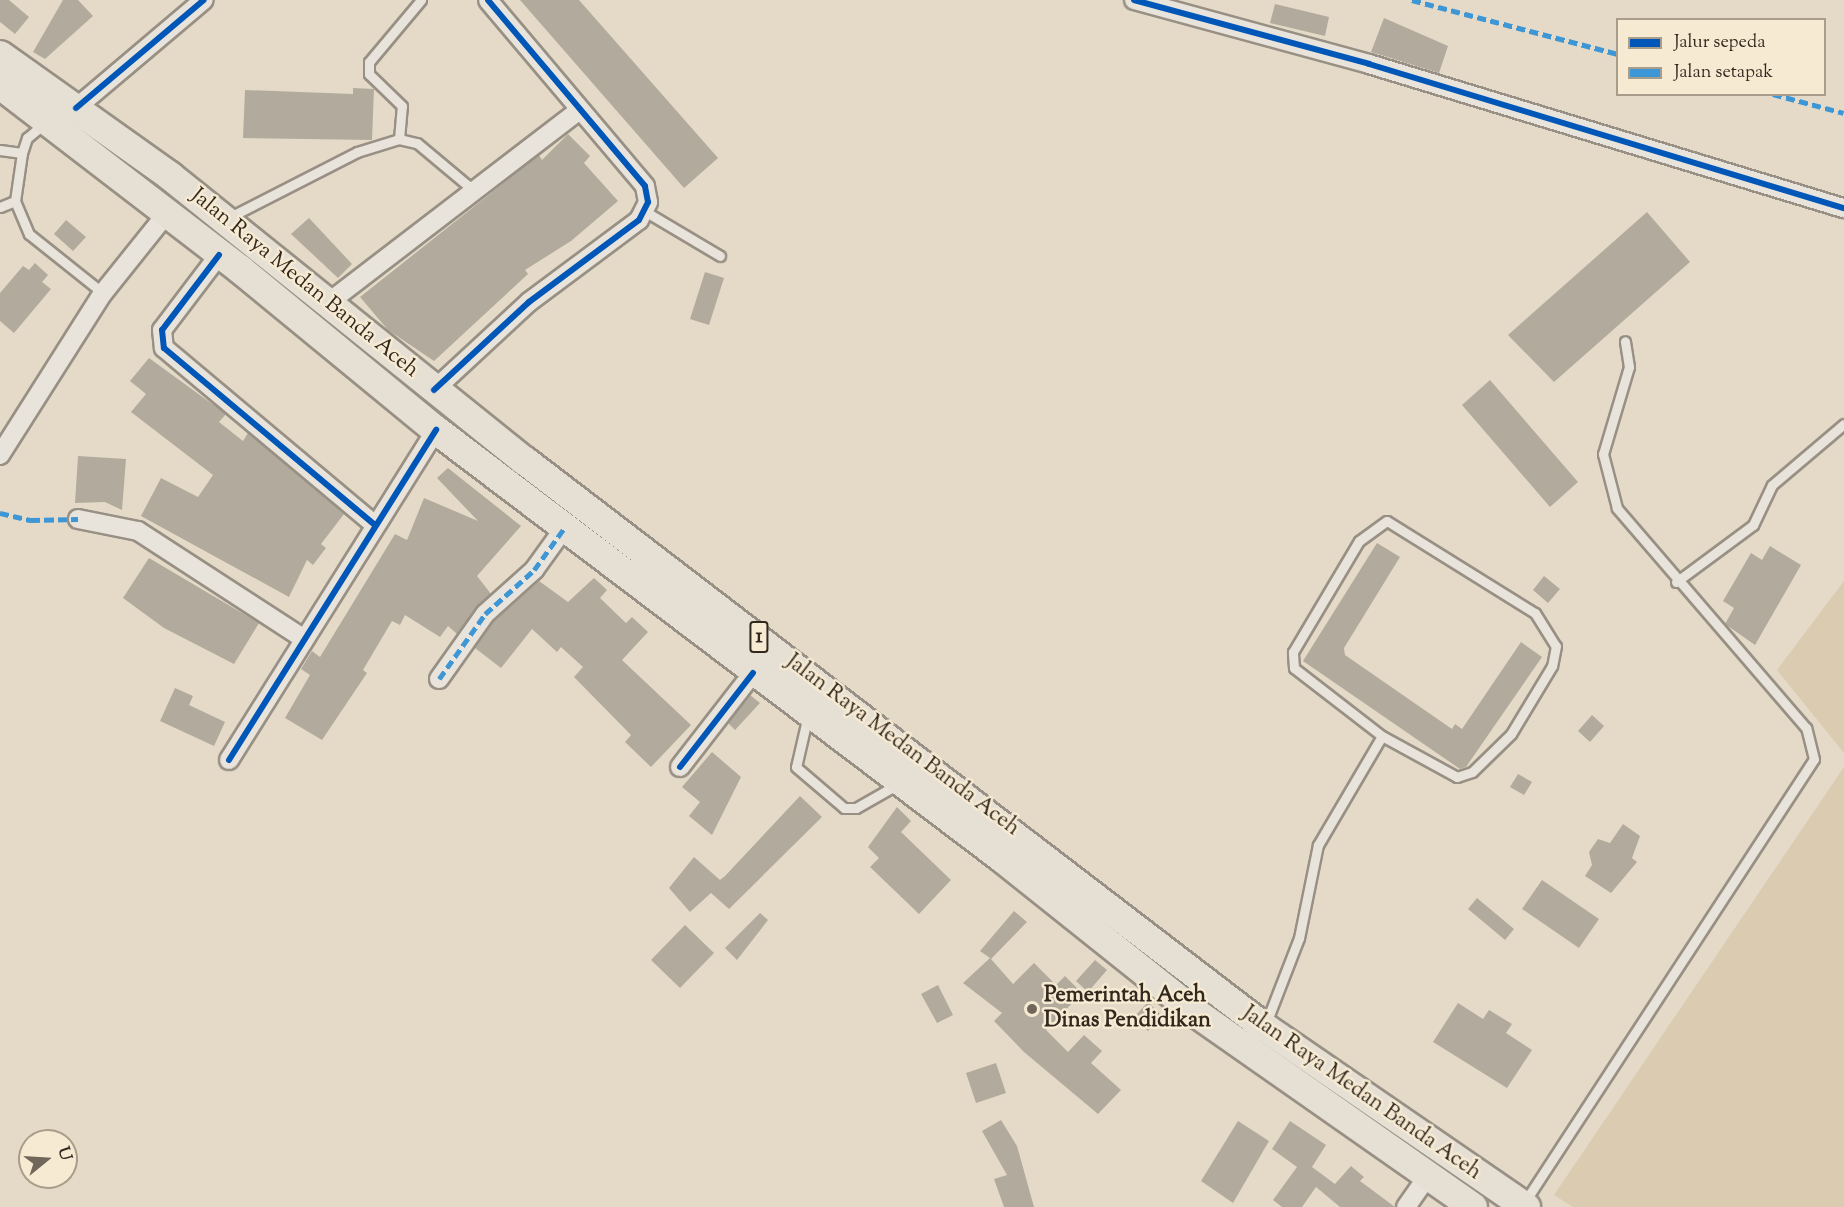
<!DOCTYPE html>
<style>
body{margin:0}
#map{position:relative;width:1844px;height:1207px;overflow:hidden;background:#e4dac7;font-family:"Sorts Mill Goudy",serif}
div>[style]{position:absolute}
.green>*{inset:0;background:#dacbb1}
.building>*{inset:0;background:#b2ab9d}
.roads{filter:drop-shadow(2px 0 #989084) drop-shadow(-2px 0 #989084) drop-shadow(0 2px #989084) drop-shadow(0 -2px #989084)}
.service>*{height:9px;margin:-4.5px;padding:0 4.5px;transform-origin:4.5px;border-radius:4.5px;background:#e9e4db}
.minor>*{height:18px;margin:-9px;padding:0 9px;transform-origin:9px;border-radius:9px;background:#e9e4db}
.trunk>*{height:28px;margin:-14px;padding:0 14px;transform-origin:14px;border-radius:14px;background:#e6dfd4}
.quiet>*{height:4.5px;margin-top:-2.25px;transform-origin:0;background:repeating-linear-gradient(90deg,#3d96d5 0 9px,transparent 0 13.5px)}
.cycleway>*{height:6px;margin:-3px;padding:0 3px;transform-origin:3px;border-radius:3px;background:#0057b8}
.dots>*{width:16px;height:16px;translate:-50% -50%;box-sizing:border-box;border:3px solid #f6ead2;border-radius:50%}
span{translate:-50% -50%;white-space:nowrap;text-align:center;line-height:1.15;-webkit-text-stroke:5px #f6ead2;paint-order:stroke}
.shield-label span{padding:2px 4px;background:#f6ead2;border:2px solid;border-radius:4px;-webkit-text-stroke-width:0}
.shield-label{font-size:21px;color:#32281e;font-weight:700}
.street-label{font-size:22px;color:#32281e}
.poi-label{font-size:22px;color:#32281e;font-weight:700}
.left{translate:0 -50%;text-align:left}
.legend{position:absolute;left:1616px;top:18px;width:210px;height:78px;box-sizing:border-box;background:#f6ead2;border:2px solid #a89c8a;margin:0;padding:8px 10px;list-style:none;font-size:18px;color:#32281e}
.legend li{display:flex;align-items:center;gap:12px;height:30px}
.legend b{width:30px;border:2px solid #a89c8a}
.north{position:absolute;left:18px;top:1129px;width:60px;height:60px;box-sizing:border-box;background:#f6ead2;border:2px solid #a89c8a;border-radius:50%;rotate:72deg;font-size:16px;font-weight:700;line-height:24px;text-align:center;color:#32281e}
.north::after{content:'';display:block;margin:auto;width:21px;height:27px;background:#706659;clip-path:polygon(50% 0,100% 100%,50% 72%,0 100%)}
</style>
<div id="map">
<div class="green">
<div style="clip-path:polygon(1844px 581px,1844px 753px,1777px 670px)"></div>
<div style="clip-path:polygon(1844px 767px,1844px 1207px,1573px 1207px,1554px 1195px)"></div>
</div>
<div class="building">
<div style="clip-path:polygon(0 0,9px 0,29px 17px,15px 34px,0 22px)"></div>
<div style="clip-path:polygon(63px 0,78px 0,93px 16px,45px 59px,33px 52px)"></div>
<div style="clip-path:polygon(520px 0,579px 0,718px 158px,684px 188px)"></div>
<div style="clip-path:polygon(1275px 4px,1329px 17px,1325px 36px,1270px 23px)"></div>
<div style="clip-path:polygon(1384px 18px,1448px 46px,1439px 73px,1371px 52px)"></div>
<div style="clip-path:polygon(353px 88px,374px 89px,372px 140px,243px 138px,245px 90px,353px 94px)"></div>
<div style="clip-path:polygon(568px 134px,590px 156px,584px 163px,618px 201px,571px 241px,525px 270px,528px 274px,434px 361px,388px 330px,360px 297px,539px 155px,542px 160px)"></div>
<div style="clip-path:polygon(1647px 212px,1690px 262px,1554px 382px,1508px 335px)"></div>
<div style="clip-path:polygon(309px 218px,352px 264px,338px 278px,291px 234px)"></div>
<div style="clip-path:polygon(66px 220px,86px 237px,73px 251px,54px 234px)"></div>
<div style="clip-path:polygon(35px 263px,48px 275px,42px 282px,51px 289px,14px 333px,0 321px,0 293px,23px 266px,29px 270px)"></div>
<div style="clip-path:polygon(705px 272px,724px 278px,709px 325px,690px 319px)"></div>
<div style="clip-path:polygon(149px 358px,226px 414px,219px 422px,243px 441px,248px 433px,344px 514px,321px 544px,326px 548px,313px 565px,307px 560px,289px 597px,141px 516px,161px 478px,198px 497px,213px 475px,131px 412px,146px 394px,130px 381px)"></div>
<div style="clip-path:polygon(1490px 380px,1578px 482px,1550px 507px,1462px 405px)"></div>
<div style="clip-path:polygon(78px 456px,126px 459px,122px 510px,105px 502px,75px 503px)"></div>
<div style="clip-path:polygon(448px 468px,521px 526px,477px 576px,491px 594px,457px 634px,448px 626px,440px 637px,405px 615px,400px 625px,392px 621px,363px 670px,367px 673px,322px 740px,285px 718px,310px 675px,301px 669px,312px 651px,320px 657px,395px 534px,407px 540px,424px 498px,478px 521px,437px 478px)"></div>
<div style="clip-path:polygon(1377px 543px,1400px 557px,1344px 648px,1345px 655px,1452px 729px,1455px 724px,1462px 729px,1521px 642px,1542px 657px,1466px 767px,1460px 769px,1303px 661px)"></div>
<div style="clip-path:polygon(1770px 546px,1801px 565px,1755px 645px,1725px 624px,1734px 608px,1723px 601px,1751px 553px,1762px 560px)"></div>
<div style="clip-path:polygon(149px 558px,259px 623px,234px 664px,164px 628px,123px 598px)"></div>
<div style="clip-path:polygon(1544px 576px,1560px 589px,1548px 603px,1533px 590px)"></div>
<div style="clip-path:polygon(594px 578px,607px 590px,600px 598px,626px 623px,632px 617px,648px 632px,622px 660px,691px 725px,651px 767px,625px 742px,631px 735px,574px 677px,583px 667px,561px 647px,557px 652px,532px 629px,501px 668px,475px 648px,493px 622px,539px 581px,568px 602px)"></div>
<div style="clip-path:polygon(175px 688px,193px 696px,189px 705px,225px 722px,214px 746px,160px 721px)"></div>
<div style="clip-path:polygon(750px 695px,760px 703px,735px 730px,728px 723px)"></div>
<div style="clip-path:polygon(1592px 715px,1604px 726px,1590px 742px,1578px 731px)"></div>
<div style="clip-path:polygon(712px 752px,741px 777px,712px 835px,689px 816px,700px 802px,682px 787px)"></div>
<div style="clip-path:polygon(1518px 774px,1532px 782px,1524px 795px,1510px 787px)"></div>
<div style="clip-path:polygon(800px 796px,822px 817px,729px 909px,711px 893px,690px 912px,669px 888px,694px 857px,720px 880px,725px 876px)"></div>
<div style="clip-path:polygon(897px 807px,911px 821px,901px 832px,951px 880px,919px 914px,870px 867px,879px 858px,868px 847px)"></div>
<div style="clip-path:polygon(1623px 824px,1640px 836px,1632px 858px,1637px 862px,1611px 893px,1585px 876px,1592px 865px,1589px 852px,1598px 839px,1610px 843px)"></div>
<div style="clip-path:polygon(1542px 880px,1599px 919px,1579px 948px,1522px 909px)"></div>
<div style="clip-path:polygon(1477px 898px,1514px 929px,1505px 940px,1468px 909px)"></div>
<div style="clip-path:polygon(1014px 911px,1027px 922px,991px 959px,1013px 984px,1034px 963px,1056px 985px,1065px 976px,1082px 993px,1046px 1030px,1068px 1052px,1084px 1035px,1102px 1051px,1091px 1063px,1121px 1090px,1098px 1114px,1024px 1052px,994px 1021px,1002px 1013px,963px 983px,990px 958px,980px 951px)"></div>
<div style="clip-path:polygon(760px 913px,768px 920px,737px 960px,725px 948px)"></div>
<div style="clip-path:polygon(685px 925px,714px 953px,680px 988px,651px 960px)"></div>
<div style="clip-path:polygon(1095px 960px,1107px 970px,1088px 992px,1076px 981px)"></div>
<div style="clip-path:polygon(938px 985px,953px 1015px,937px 1023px,921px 994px)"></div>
<div style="clip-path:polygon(1148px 1002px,1162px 1016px,1148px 1031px,1134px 1017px)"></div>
<div style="clip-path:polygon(1458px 1003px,1483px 1019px,1489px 1010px,1512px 1024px,1506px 1033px,1532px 1050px,1507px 1088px,1433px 1042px)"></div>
<div style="clip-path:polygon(996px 1063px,1006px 1093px,976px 1103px,966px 1073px)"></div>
<div style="clip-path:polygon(1001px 1120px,1017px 1146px,1034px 1207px,1004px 1207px,994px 1179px,1007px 1175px,982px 1131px)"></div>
<div style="clip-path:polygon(1238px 1121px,1269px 1141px,1233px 1203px,1201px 1181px)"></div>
<div style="clip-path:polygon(1290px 1121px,1326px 1145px,1312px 1167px,1335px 1184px,1351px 1166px,1364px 1177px,1360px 1181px,1395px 1207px,1340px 1207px,1316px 1187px,1302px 1207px,1282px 1207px,1273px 1200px,1297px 1167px,1272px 1149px)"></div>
</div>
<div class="roads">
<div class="service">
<div style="left:399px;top:139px;width:33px;rotate:-85deg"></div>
<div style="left:402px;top:106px;width:46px;rotate:-135.9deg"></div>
<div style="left:369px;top:74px;width:12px;rotate:-90deg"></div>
<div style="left:369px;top:62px;width:81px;rotate:-50deg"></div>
<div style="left:0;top:150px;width:22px;rotate:8deg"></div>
<div style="left:22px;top:153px;width:16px;rotate:-72deg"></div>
<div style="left:27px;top:138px;width:23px;rotate:-40deg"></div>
<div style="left:22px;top:153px;width:49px;rotate:98.3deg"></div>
<div style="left:15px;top:201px;width:36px;rotate:67deg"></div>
<div style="left:29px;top:234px;width:95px;rotate:38.6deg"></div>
<div style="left:0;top:207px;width:16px;rotate:-22deg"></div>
<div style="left:646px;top:212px;width:86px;rotate:30.7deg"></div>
<div style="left:228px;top:218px;width:145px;rotate:-27.1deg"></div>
<div style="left:357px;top:152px;width:44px;rotate:-17.2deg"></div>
<div style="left:399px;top:139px;width:18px;rotate:13deg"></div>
<div style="left:417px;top:143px;width:72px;rotate:39.9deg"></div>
<div style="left:1387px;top:521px;width:174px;rotate:31.9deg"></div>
<div style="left:1535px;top:613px;width:39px;rotate:58deg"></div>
<div style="left:1556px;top:646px;width:20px;rotate:101deg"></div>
<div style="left:1552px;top:666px;width:79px;rotate:121.1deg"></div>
<div style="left:1511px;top:734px;width:54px;rotate:135.7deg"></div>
<div style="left:1472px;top:772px;width:16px;rotate:162deg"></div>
<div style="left:1457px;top:777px;width:85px;rotate:-151.3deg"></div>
<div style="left:1382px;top:736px;width:111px;rotate:-142.3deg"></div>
<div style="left:1294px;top:668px;width:16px;rotate:-94deg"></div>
<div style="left:1293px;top:652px;width:129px;rotate:-59.3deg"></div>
<div style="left:1359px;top:541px;width:34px;rotate:-36deg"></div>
<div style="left:1676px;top:582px;width:96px;rotate:-36.5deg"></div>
<div style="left:1753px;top:525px;width:44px;rotate:-64.6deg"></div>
<div style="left:1772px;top:485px;width:94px;rotate:-40.3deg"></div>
<div style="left:808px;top:715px;width:53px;rotate:103deg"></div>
<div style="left:796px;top:767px;width:63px;rotate:40.5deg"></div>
<div style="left:844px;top:808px;width:12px"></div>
<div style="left:856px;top:808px;width:48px;rotate:-29.7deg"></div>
<div style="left:1266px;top:1023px;width:91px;rotate:-68.8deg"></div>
<div style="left:1299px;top:938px;width:95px;rotate:-78.5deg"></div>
<div style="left:1318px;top:845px;width:126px;rotate:-59.6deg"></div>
<div style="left:1524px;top:1203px;width:530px;rotate:-56.85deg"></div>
<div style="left:1814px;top:759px;width:32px;rotate:-104deg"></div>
<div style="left:1806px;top:728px;width:290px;rotate:-130.7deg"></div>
<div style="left:1617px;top:508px;width:56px;rotate:-104.5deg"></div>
<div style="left:1603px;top:454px;width:91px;rotate:-73.4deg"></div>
<div style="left:1629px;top:367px;width:26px;rotate:-99deg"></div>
</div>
<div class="minor">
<div style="left:1134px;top:0;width:244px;rotate:15.2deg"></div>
<div style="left:1369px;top:64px;width:496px;rotate:16.9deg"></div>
<div style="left:76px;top:108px;width:167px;rotate:-40.2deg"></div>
<div style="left:219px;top:255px;width:94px;rotate:127.2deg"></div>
<div style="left:162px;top:330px;width:18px;rotate:84deg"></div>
<div style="left:164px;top:348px;width:274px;rotate:40deg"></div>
<div style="left:328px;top:303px;width:314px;rotate:-37.5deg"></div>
<div style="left:434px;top:390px;width:129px;rotate:-42.8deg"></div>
<div style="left:529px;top:302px;width:137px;rotate:-36.7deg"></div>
<div style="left:639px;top:220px;width:20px;rotate:-63deg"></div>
<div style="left:648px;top:202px;width:16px;rotate:-101deg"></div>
<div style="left:645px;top:186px;width:243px;rotate:-130.2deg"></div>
<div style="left:0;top:455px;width:192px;rotate:-57.6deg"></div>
<div style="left:103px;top:293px;width:102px;rotate:-51.3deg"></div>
<div style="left:78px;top:519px;width:61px;rotate:11.3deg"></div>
<div style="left:138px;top:531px;width:198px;rotate:33deg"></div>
<div style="left:439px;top:679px;width:80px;rotate:-54.7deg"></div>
<div style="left:485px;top:614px;width:66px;rotate:-41.9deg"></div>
<div style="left:534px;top:570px;width:53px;rotate:-54.2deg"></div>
<div style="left:229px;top:760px;width:390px;rotate:-57.9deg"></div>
<div style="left:680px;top:767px;width:119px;rotate:-52.2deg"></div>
<div style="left:1406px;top:1207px;width:37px;rotate:-55deg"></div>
</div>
<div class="trunk">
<div style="left:0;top:55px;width:209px;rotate:35.4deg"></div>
<div style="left:170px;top:176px;width:455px;rotate:38.8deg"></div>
<div style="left:525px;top:461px;width:931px;rotate:37.45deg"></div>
<div style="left:1264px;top:1027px;width:318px;rotate:34.5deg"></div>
<div style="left:0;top:85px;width:304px;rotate:37.5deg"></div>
<div style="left:241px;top:270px;width:252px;rotate:39.4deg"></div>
<div style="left:436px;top:430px;width:711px;rotate:37.11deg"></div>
<div style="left:1003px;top:859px;width:247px;rotate:38.6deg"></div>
<div style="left:1196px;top:1013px;width:338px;rotate:35deg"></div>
</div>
</div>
<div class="quiet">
<div style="left:1412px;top:0;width:213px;rotate:14.7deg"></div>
<div style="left:1773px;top:94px;width:73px;rotate:15deg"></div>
<div style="left:0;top:513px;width:32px;rotate:13deg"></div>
<div style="left:31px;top:520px;width:47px;rotate:-1.2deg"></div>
<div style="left:439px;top:679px;width:80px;rotate:-54.7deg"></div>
<div style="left:485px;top:614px;width:66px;rotate:-41.9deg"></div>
<div style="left:534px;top:570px;width:53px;rotate:-54.2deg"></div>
</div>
<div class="cycleway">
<div style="left:1134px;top:0;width:244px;rotate:15.2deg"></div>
<div style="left:1369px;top:64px;width:496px;rotate:16.9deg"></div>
<div style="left:76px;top:108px;width:167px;rotate:-40.2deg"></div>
<div style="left:219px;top:255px;width:94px;rotate:127.2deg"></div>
<div style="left:162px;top:330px;width:18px;rotate:84deg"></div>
<div style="left:164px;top:348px;width:274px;rotate:40deg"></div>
<div style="left:434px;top:390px;width:129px;rotate:-42.8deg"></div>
<div style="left:529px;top:302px;width:137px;rotate:-36.7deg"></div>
<div style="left:639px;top:220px;width:20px;rotate:-63deg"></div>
<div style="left:648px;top:202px;width:16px;rotate:-101deg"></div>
<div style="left:645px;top:186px;width:243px;rotate:-130.2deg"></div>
<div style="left:229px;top:760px;width:390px;rotate:-57.9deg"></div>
<div style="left:680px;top:767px;width:119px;rotate:-52.2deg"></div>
</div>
<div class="dots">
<div style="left:1032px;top:1009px;background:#706659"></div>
</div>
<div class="shield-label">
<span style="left:759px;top:637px">1</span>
</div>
<div class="street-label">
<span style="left:304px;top:284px;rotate:39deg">Jalan Raya Medan Banda Aceh</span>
<span style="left:902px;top:746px;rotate:37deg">Jalan Raya Medan Banda Aceh</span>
<span style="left:1361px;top:1094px;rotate:35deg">Jalan Raya Medan Banda Aceh</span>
</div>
<div class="poi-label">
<span class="left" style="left:1044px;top:1009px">Pemerintah Aceh<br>Dinas Pendidikan</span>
</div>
<ul class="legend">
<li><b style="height:8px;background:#0057b8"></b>Jalur sepeda</li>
<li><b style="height:8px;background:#3d96d5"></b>Jalan setapak</li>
</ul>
<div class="north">U</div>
</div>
